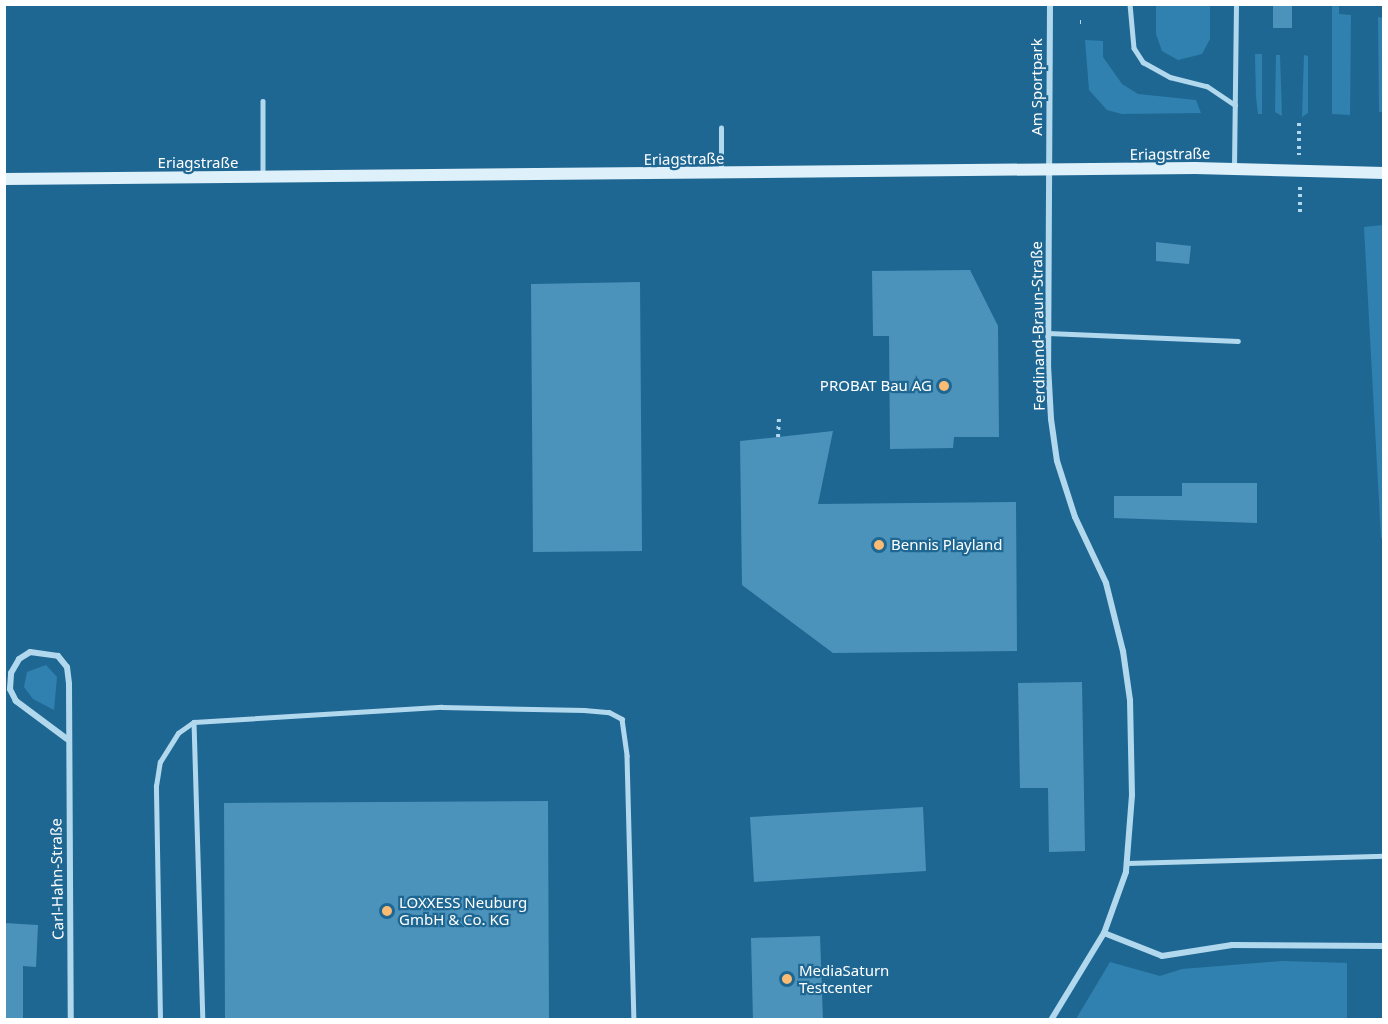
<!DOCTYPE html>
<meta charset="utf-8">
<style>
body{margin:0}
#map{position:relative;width:1388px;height:1024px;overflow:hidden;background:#1f6793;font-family:"Noto Sans",sans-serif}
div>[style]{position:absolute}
.green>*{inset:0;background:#3081af}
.building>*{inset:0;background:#4c93bc}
.path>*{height:4px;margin-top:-2px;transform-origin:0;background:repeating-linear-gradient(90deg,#b2d8ee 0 3px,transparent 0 7.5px)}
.lane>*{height:4.5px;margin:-2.25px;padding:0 2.25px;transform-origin:2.25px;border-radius:2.25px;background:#b2d8ee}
.street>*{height:6px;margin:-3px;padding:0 3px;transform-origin:3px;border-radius:3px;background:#b2d8ee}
.secondary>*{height:12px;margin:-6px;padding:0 6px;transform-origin:6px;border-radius:6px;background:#def0fa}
.dots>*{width:16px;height:16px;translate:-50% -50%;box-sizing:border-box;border:3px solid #1f6793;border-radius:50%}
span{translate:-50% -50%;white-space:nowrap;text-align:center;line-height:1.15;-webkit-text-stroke:4.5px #1f6793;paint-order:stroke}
.street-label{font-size:15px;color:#fff}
.poi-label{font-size:15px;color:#fff}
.right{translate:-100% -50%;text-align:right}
.left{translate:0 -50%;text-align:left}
.frame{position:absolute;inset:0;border:6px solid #fff;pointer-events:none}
</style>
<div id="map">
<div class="green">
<div style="clip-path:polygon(1156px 5px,1210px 5px,1210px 39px,1202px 54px,1178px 60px,1162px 51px,1156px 34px)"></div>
<div style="clip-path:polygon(1332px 5px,1339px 5px,1339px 14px,1351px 15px,1350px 115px,1332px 114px)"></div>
<div style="clip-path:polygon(1378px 17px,1383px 18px,1383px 112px,1379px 112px)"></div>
<div style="clip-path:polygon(1085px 40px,1103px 41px,1103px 57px,1122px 84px,1138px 94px,1196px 100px,1201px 113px,1122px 114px,1107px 110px,1089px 90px)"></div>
<div style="clip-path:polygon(1255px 54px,1262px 54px,1262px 114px,1258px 114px,1256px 97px)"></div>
<div style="clip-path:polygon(1276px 55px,1280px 55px,1282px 116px,1275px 112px)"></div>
<div style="clip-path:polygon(1304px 55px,1308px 56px,1308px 113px,1302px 117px)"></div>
<div style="clip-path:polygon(1383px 225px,1384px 538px,1381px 538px,1364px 227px)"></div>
<div style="clip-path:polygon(46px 665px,57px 677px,54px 710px,33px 699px,24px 687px,27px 672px)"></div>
<div style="clip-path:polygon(1282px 961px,1347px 963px,1347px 1019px,1076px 1019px,1110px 962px,1160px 976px,1182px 969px)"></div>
</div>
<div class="building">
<div style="clip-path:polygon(1273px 4px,1292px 4px,1292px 28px,1273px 28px)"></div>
<div style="clip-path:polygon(1156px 242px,1191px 246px,1189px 264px,1156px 261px)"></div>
<div style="clip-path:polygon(970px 270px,998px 326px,999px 437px,954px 437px,953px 448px,890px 449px,889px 336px,873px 336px,872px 271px)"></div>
<div style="clip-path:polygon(640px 282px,642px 551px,533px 552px,531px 284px)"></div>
<div style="clip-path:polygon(833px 431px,818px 504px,1016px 502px,1017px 651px,833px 653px,742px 585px,740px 441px)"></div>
<div style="clip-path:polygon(1182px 483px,1257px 483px,1257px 523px,1114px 518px,1114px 496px,1182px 496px)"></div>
<div style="clip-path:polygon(1082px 682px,1085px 851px,1049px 852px,1048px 788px,1020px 788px,1018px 683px)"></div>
<div style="clip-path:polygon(548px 801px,549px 1020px,225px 1020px,224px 803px)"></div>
<div style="clip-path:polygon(923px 807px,926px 871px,754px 882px,750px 817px)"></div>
<div style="clip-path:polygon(4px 923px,38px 925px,36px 967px,23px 966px,23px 1020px,4px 1020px)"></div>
<div style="clip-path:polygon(820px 936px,823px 1020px,753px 1020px,751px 938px)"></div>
</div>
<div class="path">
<div style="left:1080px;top:22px;width:1px"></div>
<div style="left:1299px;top:123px;width:32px;rotate:90deg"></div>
<div style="left:1300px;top:187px;width:30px;rotate:90deg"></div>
<div style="left:778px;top:437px;width:19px;rotate:-87deg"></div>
</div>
<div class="lane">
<div style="left:1130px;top:4px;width:44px;rotate:84.8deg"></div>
<div style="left:1134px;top:48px;width:17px;rotate:57deg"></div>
<div style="left:1143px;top:62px;width:31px;rotate:29deg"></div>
<div style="left:1170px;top:77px;width:38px;rotate:14deg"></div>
<div style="left:1207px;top:86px;width:34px;rotate:34deg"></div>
<div style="left:263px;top:101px;width:74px;rotate:90deg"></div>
<div style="left:1234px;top:168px;width:164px;rotate:-89.3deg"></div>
<div style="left:721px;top:171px;width:43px;rotate:-90deg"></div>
<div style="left:1048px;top:333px;width:190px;rotate:2.4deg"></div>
<div style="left:194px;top:722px;width:298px;rotate:88.3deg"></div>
<div style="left:1127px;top:863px;width:257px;rotate:-1.6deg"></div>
<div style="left:160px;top:1020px;width:234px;rotate:-91deg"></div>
<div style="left:156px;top:786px;width:24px;rotate:-81deg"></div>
<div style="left:160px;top:762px;width:34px;rotate:-58deg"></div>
<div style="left:178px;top:733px;width:19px;rotate:-35deg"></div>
<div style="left:194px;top:722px;width:248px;rotate:-3.5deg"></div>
<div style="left:442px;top:707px;width:142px;rotate:1.2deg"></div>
<div style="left:584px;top:710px;width:25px;rotate:5deg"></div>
<div style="left:609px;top:712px;width:15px;rotate:28deg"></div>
<div style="left:622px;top:719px;width:37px;rotate:82deg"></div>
<div style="left:627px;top:756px;width:264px;rotate:88.5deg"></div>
</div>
<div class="street">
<div style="left:1050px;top:4px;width:361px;rotate:90.3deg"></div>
<div style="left:1048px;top:365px;width:54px;rotate:86.8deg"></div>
<div style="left:1051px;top:419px;width:42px;rotate:81.9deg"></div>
<div style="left:1057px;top:461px;width:59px;rotate:72.2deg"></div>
<div style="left:1075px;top:517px;width:73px;rotate:64.8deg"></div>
<div style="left:1106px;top:583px;width:70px;rotate:76deg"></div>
<div style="left:1123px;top:651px;width:49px;rotate:81.9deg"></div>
<div style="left:1130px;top:700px;width:95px;rotate:88.8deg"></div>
<div style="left:1132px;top:795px;width:77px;rotate:94.5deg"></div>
<div style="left:1126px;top:872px;width:65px;rotate:109.8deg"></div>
<div style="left:1104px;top:933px;width:102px;rotate:121.3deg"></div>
<div style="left:67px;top:739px;width:64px;rotate:-143.3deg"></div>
<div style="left:16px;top:701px;width:13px;rotate:-117deg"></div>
<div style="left:10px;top:689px;width:16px;rotate:-86deg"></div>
<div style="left:11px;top:673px;width:16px;rotate:-60deg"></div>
<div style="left:19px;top:659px;width:13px;rotate:-32deg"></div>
<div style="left:30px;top:652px;width:28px;rotate:8deg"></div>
<div style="left:58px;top:656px;width:14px;rotate:51deg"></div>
<div style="left:67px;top:667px;width:17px;rotate:83deg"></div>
<div style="left:69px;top:684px;width:336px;rotate:89.7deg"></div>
<div style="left:1104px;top:933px;width:62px;rotate:21.6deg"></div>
<div style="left:1162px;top:956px;width:71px;rotate:-8.9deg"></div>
<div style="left:1232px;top:945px;width:152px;rotate:0.4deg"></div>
</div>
<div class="secondary">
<div style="left:4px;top:179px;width:1191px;rotate:-0.53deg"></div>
<div style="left:1195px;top:168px;width:189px;rotate:1.5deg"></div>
</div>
<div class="dots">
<div style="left:944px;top:386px;background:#fcbb72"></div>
<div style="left:879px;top:545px;background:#fcbb72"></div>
<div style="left:387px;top:911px;background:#fcbb72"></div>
<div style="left:787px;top:979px;background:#fcbb72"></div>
</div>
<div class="street-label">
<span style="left:1037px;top:87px;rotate:-90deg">Am Sportpark</span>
<span style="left:1170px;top:154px;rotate:-1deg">Eriagstraße</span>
<span style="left:684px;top:159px;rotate:-1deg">Eriagstraße</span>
<span style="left:198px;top:163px">Eriagstraße</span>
<span style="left:1038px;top:326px;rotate:-91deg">Ferdinand-Braun-Straße</span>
<span style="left:57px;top:879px;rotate:-91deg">Carl-Hahn-Straße</span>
</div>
<div class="poi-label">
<span class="right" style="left:932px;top:386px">PROBAT Bau AG</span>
<span class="left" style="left:891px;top:545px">Bennis Playland</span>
<span class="left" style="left:399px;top:911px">LOXXESS Neuburg<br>GmbH &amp; Co. KG</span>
<span class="left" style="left:799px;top:979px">MediaSaturn<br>Testcenter</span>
</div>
<div class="frame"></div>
</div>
